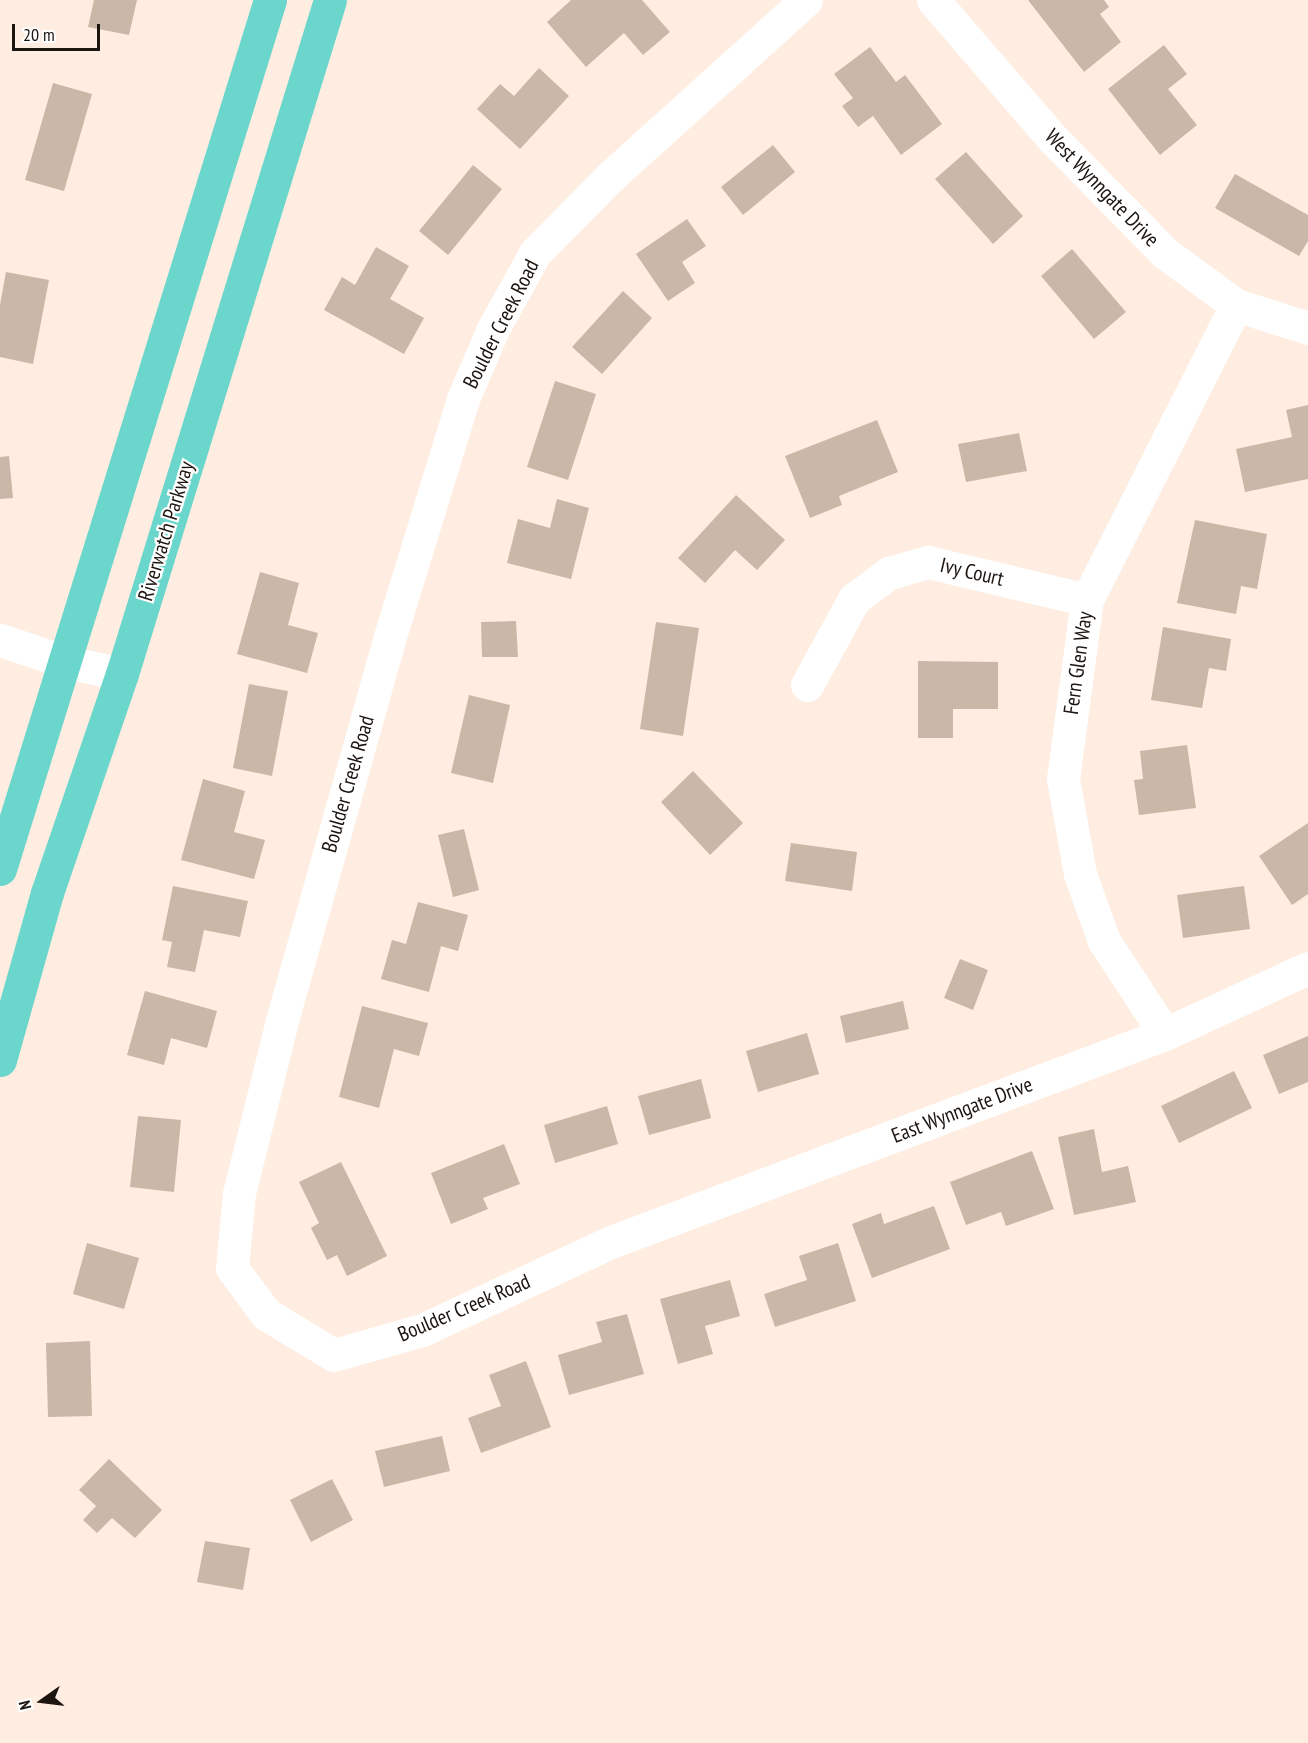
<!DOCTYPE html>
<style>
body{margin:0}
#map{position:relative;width:1308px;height:1743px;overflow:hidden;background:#feede0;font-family:"PT Sans Narrow",sans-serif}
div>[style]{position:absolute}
.building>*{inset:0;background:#cbb7a8}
.minor>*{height:33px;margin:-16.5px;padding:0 16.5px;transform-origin:16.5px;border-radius:16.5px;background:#fff}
.major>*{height:33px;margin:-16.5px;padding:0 16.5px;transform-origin:16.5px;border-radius:16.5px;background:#6bd6cb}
span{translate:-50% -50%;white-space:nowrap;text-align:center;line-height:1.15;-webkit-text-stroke:4.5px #fff;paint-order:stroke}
.street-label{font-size:21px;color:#1c140f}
.north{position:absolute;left:12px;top:1671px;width:60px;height:60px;-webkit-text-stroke:4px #fff;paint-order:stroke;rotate:256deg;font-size:16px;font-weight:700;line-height:24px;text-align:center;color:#1c140f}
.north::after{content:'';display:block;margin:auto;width:21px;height:27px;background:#1c140f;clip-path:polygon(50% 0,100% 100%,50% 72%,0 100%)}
.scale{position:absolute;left:12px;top:24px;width:88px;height:27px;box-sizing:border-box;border:3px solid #1c140f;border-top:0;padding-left:8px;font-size:18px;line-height:21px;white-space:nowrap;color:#1c140f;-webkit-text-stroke:4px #fff;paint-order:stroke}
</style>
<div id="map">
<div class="building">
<div style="clip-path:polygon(94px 0,137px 0,129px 35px,88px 27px)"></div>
<div style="clip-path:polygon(571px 0,642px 0,670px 32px,643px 55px,624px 33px,586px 67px,547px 22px)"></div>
<div style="clip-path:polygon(1028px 0,1104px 0,1109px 7px,1100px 14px,1121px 42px,1084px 72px)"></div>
<div style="clip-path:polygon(1164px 45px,1187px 74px,1168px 89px,1197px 125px,1160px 155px,1108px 89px)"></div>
<div style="clip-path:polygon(870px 47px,896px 82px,905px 75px,942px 124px,901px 155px,873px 116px,858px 127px,842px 106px,853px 98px,834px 74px)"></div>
<div style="clip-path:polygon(539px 68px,569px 96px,520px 149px,477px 109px,500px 84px,514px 96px)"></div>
<div style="clip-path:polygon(53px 83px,92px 94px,64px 191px,25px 180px)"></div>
<div style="clip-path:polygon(773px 145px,795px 172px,743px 215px,721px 187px)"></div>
<div style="clip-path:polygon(966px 152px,1023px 216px,993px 244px,935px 179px)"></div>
<div style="clip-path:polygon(473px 165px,502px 189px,448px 255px,419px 231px)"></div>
<div style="clip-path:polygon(1235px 174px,1308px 215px,1308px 241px,1299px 256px,1215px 208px)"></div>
<div style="clip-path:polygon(687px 219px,706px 246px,682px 262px,695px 283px,668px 301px,636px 254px)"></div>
<div style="clip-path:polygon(376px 247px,409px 266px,390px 299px,424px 318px,404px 354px,324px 310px,342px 277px,355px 285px)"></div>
<div style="clip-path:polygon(1072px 249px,1126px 312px,1094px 339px,1041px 276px)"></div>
<div style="clip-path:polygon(6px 272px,49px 280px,33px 364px,0 357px,0 305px)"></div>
<div style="clip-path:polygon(623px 291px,652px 318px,602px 374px,572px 347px)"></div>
<div style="clip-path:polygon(555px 381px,596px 394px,568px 480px,527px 467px)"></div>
<div style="clip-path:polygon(1308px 405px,1308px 479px,1245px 492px,1236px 449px,1292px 437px,1286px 410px)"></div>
<div style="clip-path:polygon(877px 420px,898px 472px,839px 496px,842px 505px,810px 518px,785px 456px)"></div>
<div style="clip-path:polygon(1019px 433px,1027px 471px,966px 482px,958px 444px)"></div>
<div style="clip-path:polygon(9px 456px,13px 498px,0 499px,0 457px)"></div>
<div style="clip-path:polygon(736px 495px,785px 540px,757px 570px,735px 550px,705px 583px,678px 558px)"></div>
<div style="clip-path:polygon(557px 499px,589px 508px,571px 579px,507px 563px,518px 519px,550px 528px)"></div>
<div style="clip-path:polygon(1195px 520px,1267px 534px,1257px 589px,1241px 586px,1236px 614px,1177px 603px)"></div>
<div style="clip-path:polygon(260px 572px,299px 583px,288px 625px,318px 633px,307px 673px,237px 654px)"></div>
<div style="clip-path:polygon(516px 621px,518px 657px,482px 657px,481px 622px)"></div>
<div style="clip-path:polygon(656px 622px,699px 628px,683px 736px,640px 729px)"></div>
<div style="clip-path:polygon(1163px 627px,1231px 639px,1226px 671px,1209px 668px,1202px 708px,1151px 700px)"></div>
<div style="clip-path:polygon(918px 661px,998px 662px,998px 709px,953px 709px,953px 738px,918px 738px)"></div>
<div style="clip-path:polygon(249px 684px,288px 691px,272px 776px,233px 768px)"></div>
<div style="clip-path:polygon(469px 695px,510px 705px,493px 783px,451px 773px)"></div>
<div style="clip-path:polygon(1187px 745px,1196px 808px,1139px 815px,1134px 780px,1143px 779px,1140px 751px)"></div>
<div style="clip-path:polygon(693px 771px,743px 823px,710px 855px,661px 802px)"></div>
<div style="clip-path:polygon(203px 779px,245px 791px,234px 832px,265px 840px,254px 879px,181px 860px)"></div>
<div style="clip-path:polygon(1308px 823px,1308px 894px,1292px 905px,1259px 856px)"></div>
<div style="clip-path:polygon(464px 829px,479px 890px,453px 897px,438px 835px)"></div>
<div style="clip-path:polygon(791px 843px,857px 852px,852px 891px,785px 881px)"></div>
<div style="clip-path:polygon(173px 886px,248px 901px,240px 937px,204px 930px,195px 972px,167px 967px,172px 942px,162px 940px)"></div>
<div style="clip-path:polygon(1244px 886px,1250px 929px,1183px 938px,1177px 895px)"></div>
<div style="clip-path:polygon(418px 902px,468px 915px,458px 951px,441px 946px,429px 992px,381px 979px,392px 940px,406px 944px)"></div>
<div style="clip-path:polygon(960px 959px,988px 970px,973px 1010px,944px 998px)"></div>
<div style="clip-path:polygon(145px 991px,217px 1011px,207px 1048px,171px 1038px,164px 1065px,127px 1055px)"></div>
<div style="clip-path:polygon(903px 1001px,909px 1029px,846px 1043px,840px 1016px)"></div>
<div style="clip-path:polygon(362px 1006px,428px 1023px,419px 1056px,394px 1049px,379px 1108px,339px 1097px)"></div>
<div style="clip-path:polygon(807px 1033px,819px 1074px,758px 1092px,746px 1051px)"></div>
<div style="clip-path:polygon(1308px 1036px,1308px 1082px,1279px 1094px,1263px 1055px)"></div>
<div style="clip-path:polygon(1234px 1071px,1252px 1108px,1179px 1143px,1161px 1106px)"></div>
<div style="clip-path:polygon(701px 1079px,711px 1118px,649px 1135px,638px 1096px)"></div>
<div style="clip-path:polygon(607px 1106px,618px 1144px,555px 1163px,544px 1125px)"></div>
<div style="clip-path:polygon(138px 1116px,181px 1120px,174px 1192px,130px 1187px)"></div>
<div style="clip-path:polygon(1094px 1129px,1102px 1172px,1128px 1166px,1136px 1202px,1074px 1215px,1058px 1137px)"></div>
<div style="clip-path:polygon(504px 1144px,520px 1184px,483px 1198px,488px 1209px,451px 1224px,431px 1173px)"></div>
<div style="clip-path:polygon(1032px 1151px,1054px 1209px,1006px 1226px,1001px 1212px,966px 1225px,950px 1182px)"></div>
<div style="clip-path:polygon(341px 1162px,387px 1256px,347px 1276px,337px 1255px,327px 1260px,311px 1228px,319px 1223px,299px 1182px)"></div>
<div style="clip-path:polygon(934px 1206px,950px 1249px,872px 1278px,852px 1224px,881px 1213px,884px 1224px)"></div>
<div style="clip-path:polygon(87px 1243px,139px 1258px,124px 1309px,73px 1294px)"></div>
<div style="clip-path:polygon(838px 1243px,856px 1301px,775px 1327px,764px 1294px,807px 1280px,799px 1256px)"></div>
<div style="clip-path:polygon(730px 1280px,740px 1316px,705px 1326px,713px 1354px,678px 1364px,660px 1299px)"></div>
<div style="clip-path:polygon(627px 1314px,644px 1374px,569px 1395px,558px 1355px,602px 1342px,596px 1322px)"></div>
<div style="clip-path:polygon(90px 1341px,92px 1416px,48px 1417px,46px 1343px)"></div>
<div style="clip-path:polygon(526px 1361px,551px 1427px,481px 1453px,468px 1418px,501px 1406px,489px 1375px)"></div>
<div style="clip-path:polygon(442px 1436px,450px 1471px,384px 1487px,375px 1451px)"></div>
<div style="clip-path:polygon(109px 1459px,162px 1510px,135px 1538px,112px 1518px,97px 1533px,83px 1520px,96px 1506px,79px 1490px)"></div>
<div style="clip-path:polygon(332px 1479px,353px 1520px,311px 1542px,290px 1500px)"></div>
<div style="clip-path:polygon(205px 1541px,250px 1548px,243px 1590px,197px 1582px)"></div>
</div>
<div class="minor">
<div style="left:806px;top:0;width:263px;rotate:137.9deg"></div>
<div style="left:611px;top:176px;width:108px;rotate:134.6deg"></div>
<div style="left:535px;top:253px;width:87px;rotate:118.9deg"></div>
<div style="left:493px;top:329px;width:76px;rotate:113.2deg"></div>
<div style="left:463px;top:399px;width:252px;rotate:107.1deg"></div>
<div style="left:389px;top:640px;width:400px;rotate:105.7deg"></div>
<div style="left:281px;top:1025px;width:173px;rotate:104deg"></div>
<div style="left:239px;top:1193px;width:75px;rotate:95.3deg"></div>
<div style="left:232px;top:1268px;width:57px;rotate:53.5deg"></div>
<div style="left:266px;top:1314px;width:79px;rotate:31.1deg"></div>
<div style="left:334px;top:1355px;width:91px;rotate:-15.9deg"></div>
<div style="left:422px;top:1330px;width:208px;rotate:-25deg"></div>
<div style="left:611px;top:1242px;width:592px;rotate:-20.58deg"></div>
<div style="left:1165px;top:1034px;width:157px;rotate:-24.8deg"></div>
<div style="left:933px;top:0;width:184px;rotate:49.2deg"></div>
<div style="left:1053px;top:139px;width:160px;rotate:45.5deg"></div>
<div style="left:1165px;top:253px;width:88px;rotate:36.2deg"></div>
<div style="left:1236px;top:305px;width:76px;rotate:17.7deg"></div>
<div style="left:0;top:640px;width:70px;rotate:18.4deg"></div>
<div style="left:66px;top:662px;width:57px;rotate:12.1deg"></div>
<div style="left:807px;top:685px;width:98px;rotate:-61.3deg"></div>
<div style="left:854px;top:599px;width:44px;rotate:-36.6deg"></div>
<div style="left:889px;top:573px;width:41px;rotate:-15.8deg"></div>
<div style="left:928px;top:562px;width:163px;rotate:13.4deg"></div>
<div style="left:1165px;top:1034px;width:111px;rotate:-123.3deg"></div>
<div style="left:1104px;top:941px;width:71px;rotate:-109.7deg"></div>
<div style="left:1080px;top:874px;width:97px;rotate:-100.1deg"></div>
<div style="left:1063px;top:779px;width:181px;rotate:-82.4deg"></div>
<div style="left:1087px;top:600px;width:330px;rotate:-63.2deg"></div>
</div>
<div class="major">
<div style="left:0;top:869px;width:910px;rotate:-72.74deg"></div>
<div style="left:0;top:1060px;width:173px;rotate:-74.3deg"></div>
<div style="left:47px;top:893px;width:231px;rotate:-71.1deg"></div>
<div style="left:122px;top:674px;width:705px;rotate:-72.85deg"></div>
</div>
<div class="street-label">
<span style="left:1102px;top:188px;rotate:46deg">West Wynngate Drive</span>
<span style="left:501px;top:324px;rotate:-63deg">Boulder Creek Road</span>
<span style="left:166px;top:531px;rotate:-73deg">Riverwatch Parkway</span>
<span style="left:972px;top:572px;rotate:13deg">Ivy Court</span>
<span style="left:1078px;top:663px;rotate:-82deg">Fern Glen Way</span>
<span style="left:348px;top:784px;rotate:-74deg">Boulder Creek Road</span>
<span style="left:962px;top:1110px;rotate:-21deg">East Wynngate Drive</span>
<span style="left:464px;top:1308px;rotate:-23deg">Boulder Creek Road</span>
</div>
<div class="north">N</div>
<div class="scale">20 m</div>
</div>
